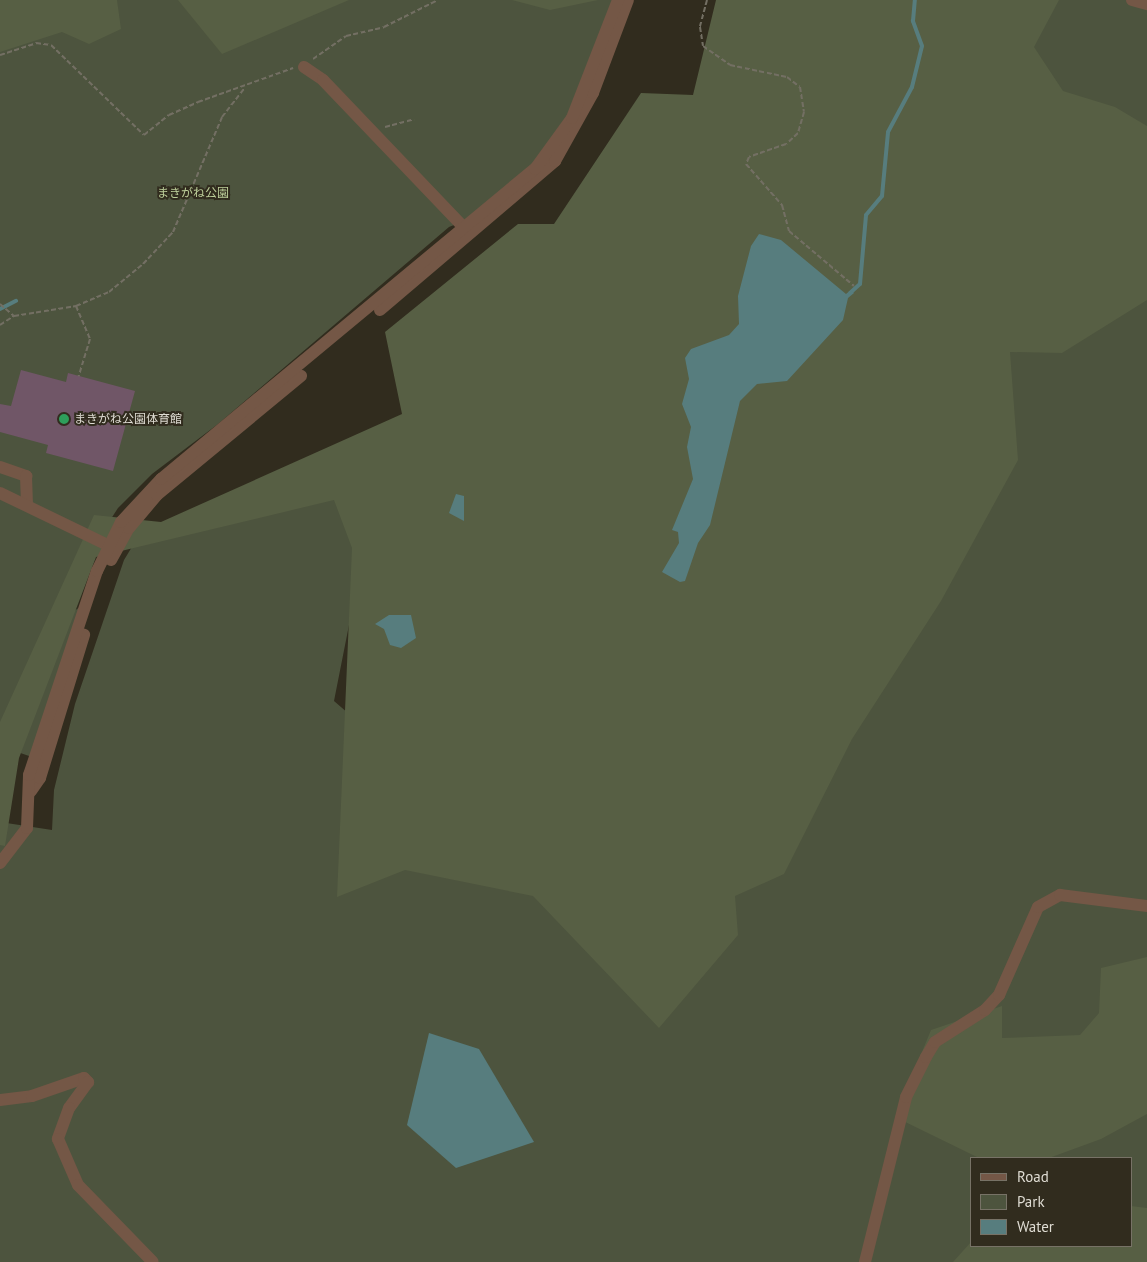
<!DOCTYPE html>
<meta charset="utf-8">
<style>
body{margin:0}
#map{position:relative;width:1147px;height:1262px;overflow:hidden;background:#312c1e;font-family:"PT Sans","Noto Sans JP",sans-serif}
div>[style]{position:absolute}
.green>*{inset:0;background:#4d543e}
.forest>*{inset:0;background:#575f44}
.water>*{inset:0;background:#577d7e}
.stream>*{height:4px;margin:-2px;padding:0 2px;transform-origin:2px;border-radius:2px;background:#577d7e}
.building>*{inset:0;background:#705667}
.path>*{height:2px;margin-top:-1px;transform-origin:0;background:repeating-linear-gradient(90deg,#736f63 0 5px,transparent 0 7.5px)}
.minor>*{height:12px;margin:-6px;padding:0 6px;transform-origin:6px;border-radius:6px;background:#745746}
.dots>*{width:14px;height:14px;translate:-50% -50%;box-sizing:border-box;border:2px solid #312c1e;border-radius:50%}
span{translate:-50% -50%;white-space:nowrap;text-align:center;line-height:1.15;-webkit-text-stroke:4px #312c1e;paint-order:stroke}
.park-label{font-size:12px;color:#bdcf9a}
.poi-label{font-size:12px;color:#dfdcd3}
.left{translate:0 -50%;text-align:left}
.legend{position:absolute;left:970px;top:1157px;width:162px;height:90px;box-sizing:border-box;background:#312c1e;border:1px solid #777266;margin:0;padding:6px 9px;list-style:none;font-size:15px;color:#dfdcd3}
.legend li{display:flex;align-items:center;gap:10px;height:25px}
.legend b{width:25px;border:1px solid #777266}
</style>
<div id="map">
<div class="green">
<div style="clip-path:polygon(50px 0,614px 0,569px 116px,545px 153px,474px 217px,449px 227px,218px 424px,152px 474px,118px 508px,107px 525px,74px 611px,80px 607px,32px 757px,0 746px,0 24px)"></div>
<div style="clip-path:polygon(evenodd,1016px 0,1147px 0,1147px 1262px,0 1262px,0 822px,52px 830px,54px 790px,75px 704px,124px 560px,144px 527px,350px 490px,364px 549px,334px 701px,562px 898px,1016px 0,971px 1158px,1131px 1158px,1131px 1246px,971px 1246px,971px 1158px)"></div>
</div>
<div class="forest">
<div style="clip-path:polygon(0 0,117px 0,121px 29px,89px 44px,62px 32px,0 52px)"></div>
<div style="clip-path:polygon(178px 0,349px 0,222px 54px)"></div>
<div style="clip-path:polygon(512px 0,598px 0,550px 10px)"></div>
<div style="clip-path:polygon(716px 0,1059px 0,1034px 47px,1063px 91px,1115px 107px,1147px 126px,1147px 300px,1062px 353px,1010px 352px,1018px 460px,941px 601px,852px 739px,784px 874px,735px 896px,738px 935px,659px 1028px,533px 896px,405px 870px,337px 897px,352px 548px,334px 500px,96px 557px,19px 758px,5px 846px,0 845px,0 722px,94px 515px,161px 522px,402px 414px,385px 332px,518px 224px,554px 224px,641px 93px,693px 95px)"></div>
<div style="clip-path:polygon(1147px 957px,1147px 1114px,1101px 1139px,1049px 1158px,979px 1158px,895px 1117px,931px 1030px,1002px 1006px,1002px 1038px,1080px 1035px,1099px 1013px,1101px 968px)"></div>
<div style="clip-path:polygon(1131px 1206px,1147px 1208px,1147px 1262px,953px 1262px,971px 1242px,971px 1246px,1131px 1246px)"></div>
</div>
<div class="water">
<div style="clip-path:polygon(759px 234px,781px 240px,846px 294px,851px 290px,854px 293px,848px 298px,843px 320px,787px 381px,757px 384px,740px 401px,710px 525px,698px 543px,685px 581px,680px 582px,662px 572px,679px 543px,678px 532px,672px 530px,693px 479px,687px 447px,691px 427px,682px 404px,689px 379px,685px 358px,691px 349px,729px 335px,739px 324px,738px 296px,751px 246px)"></div>
<div style="clip-path:polygon(456px 494px,464px 496px,464px 521px,449px 513px)"></div>
<div style="clip-path:polygon(389px 615px,411px 615px,416px 638px,401px 648px,390px 645px,384px 629px,375px 624px)"></div>
<div style="clip-path:polygon(429px 1033px,479px 1049px,534px 1142px,456px 1168px,407px 1125px)"></div>
</div>
<div class="stream">
<div style="left:850px;top:293px;width:13px;rotate:-42deg"></div>
<div style="left:860px;top:284px;width:69px;rotate:-85deg"></div>
<div style="left:866px;top:215px;width:25px;rotate:-50deg"></div>
<div style="left:882px;top:196px;width:64px;rotate:-84.6deg"></div>
<div style="left:888px;top:132px;width:51px;rotate:-61.9deg"></div>
<div style="left:912px;top:87px;width:42px;rotate:-76.3deg"></div>
<div style="left:922px;top:46px;width:27px;rotate:-110deg"></div>
<div style="left:913px;top:21px;width:21px;rotate:-85deg"></div>
<div style="left:0;top:309px;width:18px;rotate:-27deg"></div>
</div>
<div class="building">
<div style="clip-path:polygon(21px 370px,66px 382px,68px 373px,135px 391px,113px 471px,46px 453px,48px 445px,0 432px,0 404px,11px 406px)"></div>
</div>
<div class="path">
<div style="left:707px;top:0;width:28px;rotate:105deg"></div>
<div style="left:700px;top:27px;width:19px;rotate:81deg"></div>
<div style="left:703px;top:46px;width:33px;rotate:35deg"></div>
<div style="left:730px;top:65px;width:58px;rotate:11.9deg"></div>
<div style="left:787px;top:77px;width:16px;rotate:38deg"></div>
<div style="left:800px;top:87px;width:25px;rotate:81deg"></div>
<div style="left:804px;top:112px;width:22px;rotate:106deg"></div>
<div style="left:798px;top:133px;width:16px;rotate:137deg"></div>
<div style="left:786px;top:144px;width:39px;rotate:161deg"></div>
<div style="left:749px;top:157px;width:8px;rotate:113deg"></div>
<div style="left:746px;top:164px;width:55px;rotate:48.7deg"></div>
<div style="left:782px;top:205px;width:27px;rotate:75deg"></div>
<div style="left:789px;top:231px;width:85px;rotate:40.2deg"></div>
<div style="left:0;top:55px;width:38px;rotate:-18deg"></div>
<div style="left:36px;top:43px;width:15px;rotate:8deg"></div>
<div style="left:51px;top:45px;width:129px;rotate:44.1deg"></div>
<div style="left:144px;top:135px;width:32px;rotate:-39deg"></div>
<div style="left:169px;top:115px;width:32px;rotate:-24deg"></div>
<div style="left:198px;top:102px;width:101px;rotate:-19.7deg"></div>
<div style="left:313px;top:59px;width:40px;rotate:-34.9deg"></div>
<div style="left:346px;top:36px;width:39px;rotate:-13deg"></div>
<div style="left:384px;top:27px;width:60px;rotate:-26.6deg"></div>
<div style="left:385px;top:127px;width:30px;rotate:-15deg"></div>
<div style="left:0;top:304px;width:18px;rotate:41deg"></div>
<div style="left:76px;top:306px;width:36px;rotate:67deg"></div>
<div style="left:90px;top:339px;width:39px;rotate:107deg"></div>
<div style="left:0;top:325px;width:17px;rotate:-33deg"></div>
<div style="left:14px;top:316px;width:63px;rotate:-9.2deg"></div>
<div style="left:76px;top:306px;width:36px;rotate:-23deg"></div>
<div style="left:109px;top:292px;width:44px;rotate:-39.5deg"></div>
<div style="left:143px;top:264px;width:44px;rotate:-46.8deg"></div>
<div style="left:173px;top:232px;width:125px;rotate:-66.9deg"></div>
<div style="left:222px;top:117px;width:36px;rotate:-52deg"></div>
</div>
<div class="minor">
<div style="left:1132px;top:0;width:16px;rotate:15deg"></div>
<div style="left:304px;top:67px;width:23px;rotate:34deg"></div>
<div style="left:323px;top:80px;width:211px;rotate:46.3deg"></div>
<div style="left:380px;top:310px;width:230px;rotate:-40.4deg"></div>
<div style="left:555px;top:161px;width:78px;rotate:-60.8deg"></div>
<div style="left:593px;top:93px;width:99px;rotate:-69.4deg"></div>
<div style="left:0;top:467px;width:28px;rotate:19deg"></div>
<div style="left:26px;top:476px;width:29px;rotate:88deg"></div>
<div style="left:0;top:493px;width:129px;rotate:25.8deg"></div>
<div style="left:111px;top:560px;width:37px;rotate:-61deg"></div>
<div style="left:129px;top:528px;width:43px;rotate:-49.7deg"></div>
<div style="left:157px;top:495px;width:187px;rotate:-39.6deg"></div>
<div style="left:31px;top:791px;width:16px;rotate:-55deg"></div>
<div style="left:40px;top:778px;width:150px;rotate:-72.9deg"></div>
<div style="left:0;top:863px;width:44px;rotate:-52.4deg"></div>
<div style="left:27px;top:828px;width:53px;rotate:-87.8deg"></div>
<div style="left:29px;top:775px;width:215px;rotate:-71.6deg"></div>
<div style="left:97px;top:571px;width:55px;rotate:-63.9deg"></div>
<div style="left:121px;top:522px;width:59px;rotate:-47.1deg"></div>
<div style="left:161px;top:479px;width:486px;rotate:-39.7deg"></div>
<div style="left:535px;top:169px;width:63px;rotate:-54deg"></div>
<div style="left:572px;top:118px;width:127px;rotate:-68.7deg"></div>
<div style="left:0;top:1100px;width:32px;rotate:-7deg"></div>
<div style="left:32px;top:1096px;width:55px;rotate:-19.1deg"></div>
<div style="left:84px;top:1078px;width:6px;rotate:45deg"></div>
<div style="left:88px;top:1082px;width:32px;rotate:126deg"></div>
<div style="left:69px;top:1108px;width:33px;rotate:110deg"></div>
<div style="left:58px;top:1139px;width:50px;rotate:66.5deg"></div>
<div style="left:78px;top:1185px;width:107px;rotate:45.8deg"></div>
<div style="left:865px;top:1262px;width:170px;rotate:-76deg"></div>
<div style="left:906px;top:1097px;width:45px;rotate:-63.4deg"></div>
<div style="left:926px;top:1057px;width:17px;rotate:-59deg"></div>
<div style="left:935px;top:1042px;width:59px;rotate:-32.6deg"></div>
<div style="left:985px;top:1010px;width:21px;rotate:-47deg"></div>
<div style="left:999px;top:995px;width:96px;rotate:-66.1deg"></div>
<div style="left:1038px;top:907px;width:25px;rotate:-29deg"></div>
<div style="left:1060px;top:895px;width:88px;rotate:7.2deg"></div>
</div>
<div class="dots">
<div style="left:64px;top:419px;background:#2e9e5b"></div>
</div>
<div class="park-label">
<span style="left:193px;top:193px">まきがね公園</span>
</div>
<div class="poi-label">
<span class="left" style="left:74px;top:419px">まきがね公園体育館</span>
</div>
<ul class="legend">
<li><b style="height:6px;background:#745746"></b>Road</li>
<li><b style="height:14px;background:#4d543e"></b>Park</li>
<li><b style="height:14px;background:#577d7e"></b>Water</li>
</ul>
</div>
